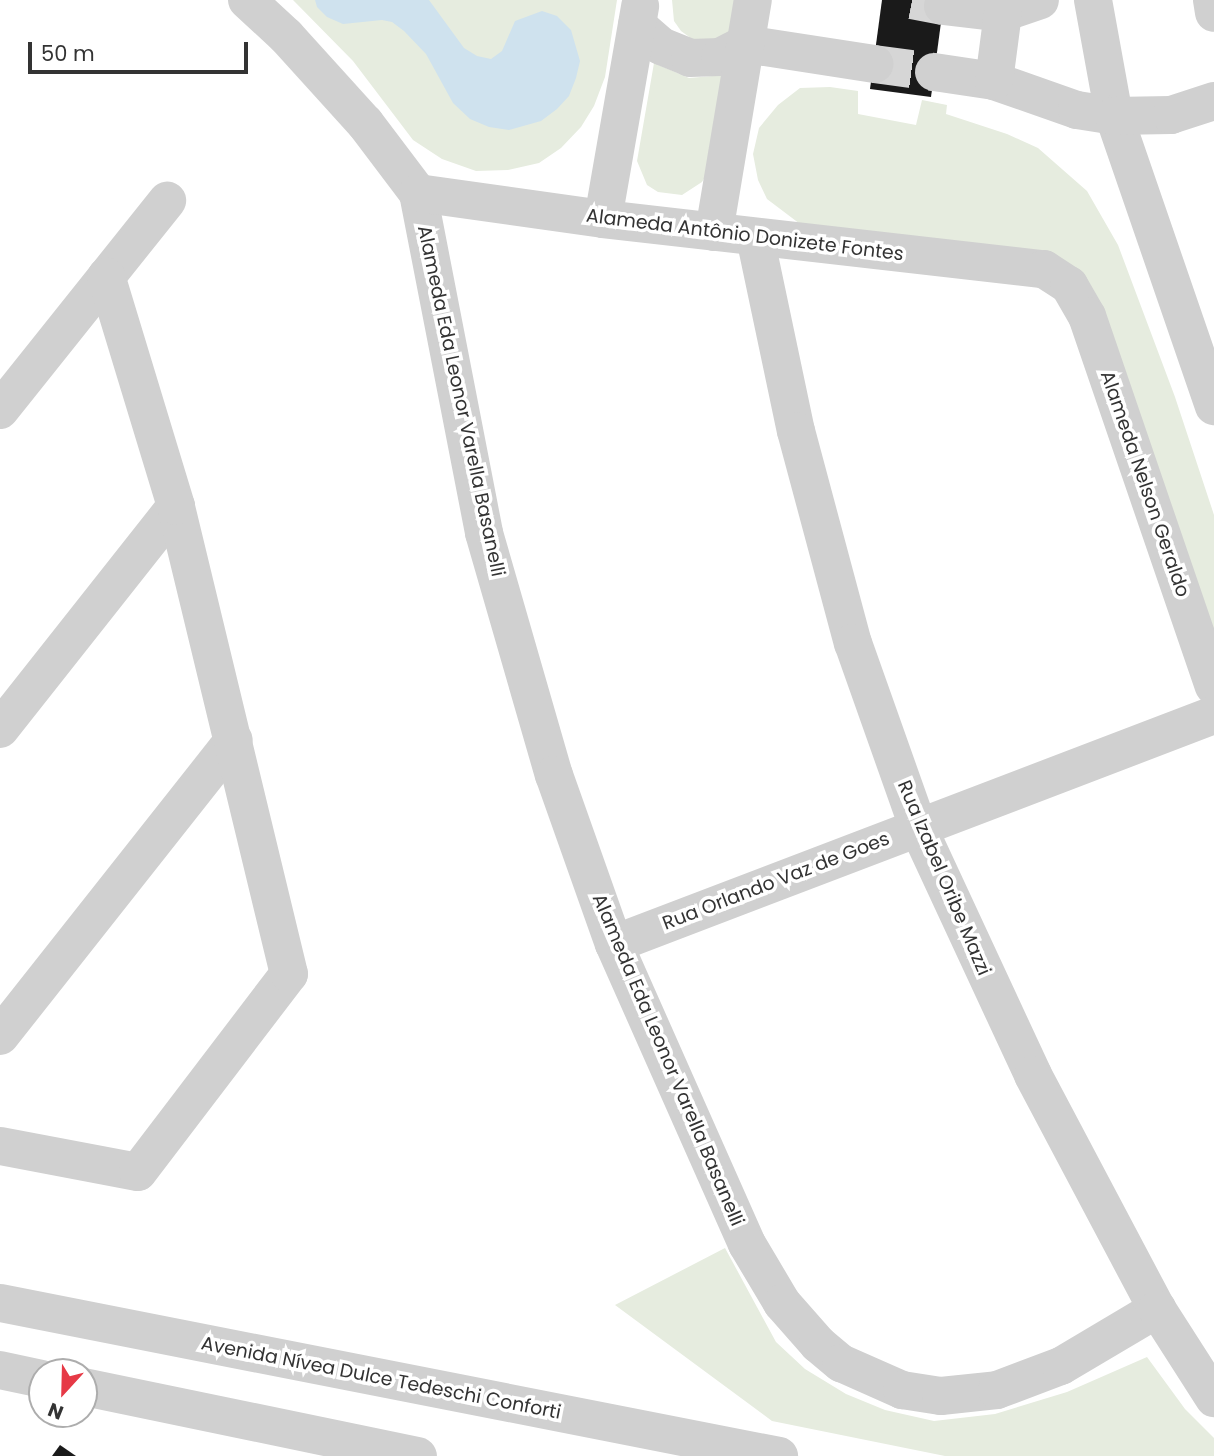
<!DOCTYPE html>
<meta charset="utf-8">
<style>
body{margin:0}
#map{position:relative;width:1214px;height:1456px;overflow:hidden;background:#fff;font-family:Poppins,sans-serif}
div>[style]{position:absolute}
.green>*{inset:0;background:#e6ecdf}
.water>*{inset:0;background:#cfe2ee}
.building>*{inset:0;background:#1a1a1a}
.minor-tunnel>*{height:38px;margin-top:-19px;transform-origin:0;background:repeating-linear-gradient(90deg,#d6d6d6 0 38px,transparent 0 57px)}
.minor>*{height:38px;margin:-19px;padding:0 19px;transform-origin:19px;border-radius:19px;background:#d0d0d0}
span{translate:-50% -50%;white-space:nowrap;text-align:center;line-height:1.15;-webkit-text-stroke:7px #fff;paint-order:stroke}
.street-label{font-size:19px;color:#333}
.north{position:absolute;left:28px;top:1358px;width:70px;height:70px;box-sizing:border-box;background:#fff;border:2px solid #adadad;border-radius:50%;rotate:202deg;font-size:19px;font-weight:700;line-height:28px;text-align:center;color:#333}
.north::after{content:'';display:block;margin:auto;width:24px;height:32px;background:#e63946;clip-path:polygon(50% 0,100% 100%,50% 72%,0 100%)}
.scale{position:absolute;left:28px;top:42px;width:220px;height:32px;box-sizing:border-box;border:4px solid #333;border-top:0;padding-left:9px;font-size:21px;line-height:24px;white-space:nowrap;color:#333;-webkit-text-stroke:5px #fff;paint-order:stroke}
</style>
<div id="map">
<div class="green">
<div style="clip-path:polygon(293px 0,617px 0,605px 77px,594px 106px,581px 127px,561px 148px,539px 163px,508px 170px,476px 171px,442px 159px,413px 140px,353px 61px)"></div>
<div style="clip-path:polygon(672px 0,744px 0,738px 28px,717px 42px,692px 39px,681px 31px,674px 21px)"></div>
<div style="clip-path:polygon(654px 63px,689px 78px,724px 75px,708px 172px,702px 182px,682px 195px,658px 192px,647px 185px,637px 161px)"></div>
<div style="clip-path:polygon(830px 87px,858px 91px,858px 114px,916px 125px,922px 100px,947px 105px,946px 114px,1007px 134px,1038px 148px,1087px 191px,1118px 245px,1175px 397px,1214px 515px,1214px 646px,1077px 278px,804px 227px,767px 199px,758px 180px,753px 154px,759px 128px,778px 105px,800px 88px)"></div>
<div style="clip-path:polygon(725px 1248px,776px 1342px,805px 1369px,846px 1394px,885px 1410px,934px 1421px,995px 1414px,1067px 1392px,1147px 1357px,1185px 1409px,1214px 1438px,1214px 1456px,945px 1456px,772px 1421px,615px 1305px)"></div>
</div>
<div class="water">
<div style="clip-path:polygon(315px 0,429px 0,464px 48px,477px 56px,491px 59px,502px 51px,515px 21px,542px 11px,557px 16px,571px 30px,580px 61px,576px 78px,569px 96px,557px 109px,541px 121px,509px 130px,489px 127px,470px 119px,453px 103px,426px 54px,404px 31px,392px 22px,382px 20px,343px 24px,327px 17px,317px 7px)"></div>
</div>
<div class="building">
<div style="clip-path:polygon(882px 0,944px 0,931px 97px,870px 89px)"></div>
<div style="clip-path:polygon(60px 1445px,76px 1456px,52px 1456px)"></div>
</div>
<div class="minor-tunnel">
<div style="left:912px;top:0;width:32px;rotate:11deg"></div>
<div style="left:874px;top:64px;width:61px;rotate:7.6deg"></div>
</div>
<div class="minor">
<div style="left:247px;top:0;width:53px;rotate:42.7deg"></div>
<div style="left:286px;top:36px;width:118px;rotate:47.8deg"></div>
<div style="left:365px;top:123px;width:88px;rotate:52.9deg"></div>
<div style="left:418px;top:193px;width:346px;rotate:79deg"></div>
<div style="left:484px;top:533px;width:252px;rotate:73.9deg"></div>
<div style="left:554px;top:775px;width:179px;rotate:70.5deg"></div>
<div style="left:614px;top:944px;width:328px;rotate:66.1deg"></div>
<div style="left:747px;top:1244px;width:69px;rotate:59.3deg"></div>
<div style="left:782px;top:1303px;width:55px;rotate:48.7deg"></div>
<div style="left:818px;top:1344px;width:30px;rotate:40deg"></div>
<div style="left:841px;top:1363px;width:67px;rotate:23.9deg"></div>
<div style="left:902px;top:1390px;width:39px;rotate:9deg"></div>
<div style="left:941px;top:1396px;width:56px;rotate:-6.1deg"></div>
<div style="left:997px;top:1390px;width:68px;rotate:-20.6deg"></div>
<div style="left:1061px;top:1366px;width:112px;rotate:-30.7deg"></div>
<div style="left:1093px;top:0;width:118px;rotate:79.7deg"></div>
<div style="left:1114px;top:116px;width:307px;rotate:71deg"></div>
<div style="left:1212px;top:0;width:13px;rotate:81deg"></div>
<div style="left:943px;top:6px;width:60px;rotate:6.7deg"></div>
<div style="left:1003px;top:13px;width:39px;rotate:-19deg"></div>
<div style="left:637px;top:25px;width:32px;rotate:41deg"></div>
<div style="left:661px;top:46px;width:31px;rotate:22deg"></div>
<div style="left:690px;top:58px;width:30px;rotate:-2deg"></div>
<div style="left:720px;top:57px;width:28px;rotate:-27deg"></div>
<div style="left:745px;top:44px;width:131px;rotate:8.8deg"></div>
<div style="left:934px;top:72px;width:61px;rotate:8.5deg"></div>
<div style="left:994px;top:81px;width:88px;rotate:19.3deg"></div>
<div style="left:1077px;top:110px;width:37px;rotate:9deg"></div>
<div style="left:1114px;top:116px;width:57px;rotate:-1deg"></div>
<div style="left:1171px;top:115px;width:45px;rotate:-18deg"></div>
<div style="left:994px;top:81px;width:69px;rotate:-82.5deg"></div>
<div style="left:418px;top:193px;width:187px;rotate:8deg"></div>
<div style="left:603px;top:219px;width:444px;rotate:6.5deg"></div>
<div style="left:1044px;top:269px;width:30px;rotate:33deg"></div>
<div style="left:1069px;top:285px;width:36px;rotate:60deg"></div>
<div style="left:1087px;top:316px;width:391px;rotate:71.1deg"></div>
<div style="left:603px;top:219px;width:216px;rotate:-80.1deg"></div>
<div style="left:714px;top:232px;width:235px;rotate:-80.5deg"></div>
<div style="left:755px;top:237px;width:198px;rotate:78.1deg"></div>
<div style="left:796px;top:431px;width:220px;rotate:75deg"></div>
<div style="left:853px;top:643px;width:195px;rotate:70.5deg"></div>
<div style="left:918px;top:827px;width:273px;rotate:65.1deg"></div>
<div style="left:1033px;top:1075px;width:265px;rotate:62.1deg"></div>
<div style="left:1157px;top:1309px;width:106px;rotate:57.4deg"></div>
<div style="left:0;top:410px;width:268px;rotate:-51.4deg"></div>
<div style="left:0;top:729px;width:284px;rotate:-51.7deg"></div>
<div style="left:614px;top:944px;width:642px;rotate:-20.89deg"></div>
<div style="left:0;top:1036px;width:377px;rotate:-51.7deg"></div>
<div style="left:0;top:1146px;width:140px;rotate:10.7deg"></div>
<div style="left:138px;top:1172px;width:249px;rotate:-52.7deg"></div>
<div style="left:289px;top:974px;width:481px;rotate:-103.6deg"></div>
<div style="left:176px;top:506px;width:240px;rotate:-106.9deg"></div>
<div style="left:0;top:1303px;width:794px;rotate:11.11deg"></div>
<div style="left:0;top:1370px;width:43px;rotate:12.1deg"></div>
<div style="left:84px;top:1387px;width:341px;rotate:11.7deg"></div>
</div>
<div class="street-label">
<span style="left:745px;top:235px;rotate:7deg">Alameda Antônio Donizete Fontes</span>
<span style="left:461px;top:401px;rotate:78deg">Alameda Eda Leonor Varella Basanelli</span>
<span style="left:1145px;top:484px;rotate:71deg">Alameda Nelson Geraldo</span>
<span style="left:944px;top:878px;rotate:67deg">Rua Izabel Oribe Mazzi</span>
<span style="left:776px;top:881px;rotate:-21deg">Rua Orlando Vaz de Goes</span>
<span style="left:668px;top:1060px;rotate:67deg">Alameda Eda Leonor Varella Basanelli</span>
<span style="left:381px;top:1378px;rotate:11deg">Avenida Nívea Dulce Tedeschi Conforti</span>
</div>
<div class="north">N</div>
<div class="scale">50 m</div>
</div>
